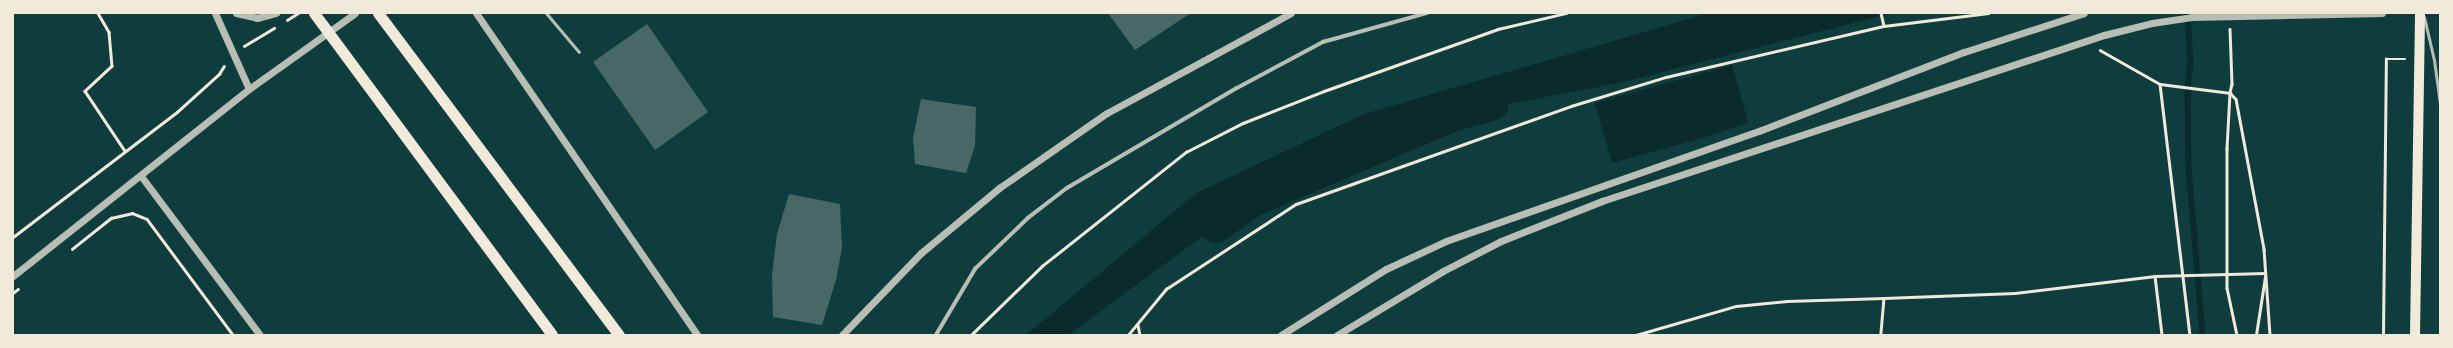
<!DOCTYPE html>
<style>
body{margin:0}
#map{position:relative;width:2453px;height:348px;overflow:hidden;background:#0f3d3e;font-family:"Work Sans",sans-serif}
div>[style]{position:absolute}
.water>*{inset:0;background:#0a2a2b}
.pier>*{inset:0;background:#0f3d3e}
.stream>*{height:5.5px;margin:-2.75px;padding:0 2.75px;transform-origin:2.75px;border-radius:2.75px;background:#0a2a2b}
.river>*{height:34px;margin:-17px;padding:0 17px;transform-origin:17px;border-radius:17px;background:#0a2a2b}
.building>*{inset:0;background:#486865}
.path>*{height:2.5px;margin:-1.25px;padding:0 1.25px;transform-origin:1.25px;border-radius:1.25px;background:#f1e9da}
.service>*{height:3px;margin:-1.5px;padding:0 1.5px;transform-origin:1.5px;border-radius:1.5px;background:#b8beb3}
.pedestrian>*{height:3.5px;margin:-1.75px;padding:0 1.75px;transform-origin:1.75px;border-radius:1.75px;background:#b8beb3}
.tertiary>*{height:7px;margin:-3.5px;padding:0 3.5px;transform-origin:3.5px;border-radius:3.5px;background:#b8beb3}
.primary>*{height:10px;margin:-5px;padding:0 5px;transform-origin:5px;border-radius:5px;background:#f1e9da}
.trunk>*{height:11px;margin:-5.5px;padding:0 5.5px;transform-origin:5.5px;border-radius:5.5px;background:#f1e9da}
span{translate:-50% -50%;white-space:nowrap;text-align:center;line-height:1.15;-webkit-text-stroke:3px #f1e9da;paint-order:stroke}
.frame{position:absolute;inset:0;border:14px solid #f1e9da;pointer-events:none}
</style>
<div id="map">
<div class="water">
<div style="clip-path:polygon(1709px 13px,1892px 13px,1619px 83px,1451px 115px,1252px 200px,1068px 335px,1026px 335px,1196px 193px,1364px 114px)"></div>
<div style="clip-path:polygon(1732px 65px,1749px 125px,1612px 163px,1595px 103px)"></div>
</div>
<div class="pier">
<div style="clip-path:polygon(1750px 122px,1750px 127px,1680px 146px)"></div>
</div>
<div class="stream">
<div style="left:2188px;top:13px;width:50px;rotate:86.6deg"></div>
<div style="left:2191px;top:63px;width:24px;rotate:97deg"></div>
<div style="left:2188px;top:87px;width:81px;rotate:89.3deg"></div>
<div style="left:2189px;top:168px;width:168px;rotate:85.2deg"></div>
</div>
<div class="river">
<div style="left:1216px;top:226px;width:44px;rotate:-35.8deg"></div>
<div style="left:1252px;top:200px;width:216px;rotate:-23.1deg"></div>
<div style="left:1451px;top:115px;width:42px;rotate:-15deg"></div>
</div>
<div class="building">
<div style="clip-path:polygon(1108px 13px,1191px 13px,1135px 50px)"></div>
<div style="clip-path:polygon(647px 24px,708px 112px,655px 150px,593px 62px)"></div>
<div style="clip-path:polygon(921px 99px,976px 107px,975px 146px,966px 173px,915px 164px,913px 138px)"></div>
<div style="clip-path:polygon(789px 194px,840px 204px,842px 248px,836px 280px,822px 325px,773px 317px,772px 275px,777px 234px)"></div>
</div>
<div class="path">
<div style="left:98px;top:13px;width:22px;rotate:60deg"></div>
<div style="left:109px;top:32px;width:34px;rotate:85deg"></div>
<div style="left:112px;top:66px;width:37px;rotate:137deg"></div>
<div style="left:85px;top:91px;width:72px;rotate:56.3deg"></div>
<div style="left:1881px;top:13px;width:13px;rotate:77deg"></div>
<div style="left:287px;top:20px;width:13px;rotate:-32deg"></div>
<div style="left:2230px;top:29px;width:55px;rotate:87.9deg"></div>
<div style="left:2232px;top:84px;width:9px;rotate:103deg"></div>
<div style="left:2230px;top:93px;width:56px;rotate:93.1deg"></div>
<div style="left:2227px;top:149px;width:139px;rotate:90deg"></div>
<div style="left:2227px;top:288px;width:48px;rotate:78deg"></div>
<div style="left:244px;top:46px;width:35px;rotate:-31deg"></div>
<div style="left:2100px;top:50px;width:69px;rotate:29.5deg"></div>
<div style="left:2160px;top:84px;width:71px;rotate:7.3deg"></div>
<div style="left:2160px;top:84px;width:253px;rotate:83.2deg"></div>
<div style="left:2230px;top:93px;width:8px;rotate:45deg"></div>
<div style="left:2236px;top:99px;width:153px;rotate:79.4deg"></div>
<div style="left:2264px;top:249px;width:86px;rotate:86deg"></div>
<div style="left:13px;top:237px;width:206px;rotate:-37.3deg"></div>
<div style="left:177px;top:112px;width:57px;rotate:-42.1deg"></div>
<div style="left:219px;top:74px;width:9px;rotate:-58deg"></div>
<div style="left:72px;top:249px;width:50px;rotate:-38.5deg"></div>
<div style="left:111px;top:218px;width:22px;rotate:-13deg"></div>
<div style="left:132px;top:213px;width:16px;rotate:22deg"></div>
<div style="left:147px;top:219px;width:144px;rotate:53.4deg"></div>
<div style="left:2155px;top:276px;width:59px;rotate:83.2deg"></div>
<div style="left:13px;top:293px;width:6px;rotate:-39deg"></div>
<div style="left:1884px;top:298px;width:131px;rotate:-2.2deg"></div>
<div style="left:2015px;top:293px;width:141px;rotate:-6.9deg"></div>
<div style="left:2155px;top:276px;width:110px;rotate:-1.6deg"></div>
<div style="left:1138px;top:325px;width:10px;rotate:79deg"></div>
<div style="left:971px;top:335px;width:99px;rotate:-44.2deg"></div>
<div style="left:1042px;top:266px;width:184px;rotate:-38.4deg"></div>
<div style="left:1186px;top:152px;width:64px;rotate:-27deg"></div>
<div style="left:1243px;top:123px;width:87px;rotate:-21.6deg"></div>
<div style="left:1324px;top:91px;width:185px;rotate:-19.6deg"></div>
<div style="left:1498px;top:29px;width:70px;rotate:-13.2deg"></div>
<div style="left:1128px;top:335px;width:60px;rotate:-50.4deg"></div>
<div style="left:1166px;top:289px;width:155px;rotate:-33.2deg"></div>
<div style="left:1296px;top:204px;width:292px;rotate:-19.6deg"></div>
<div style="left:1571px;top:106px;width:99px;rotate:-17deg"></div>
<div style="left:1666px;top:77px;width:224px;rotate:-13.2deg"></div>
<div style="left:1884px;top:26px;width:105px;rotate:-7.1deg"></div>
<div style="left:1636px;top:335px;width:104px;rotate:-16.2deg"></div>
<div style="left:1736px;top:306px;width:51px;rotate:-5.6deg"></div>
<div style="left:1787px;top:301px;width:97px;rotate:-1.8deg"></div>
<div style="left:1884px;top:298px;width:37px;rotate:95deg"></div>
<div style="left:2256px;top:335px;width:59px;rotate:-81.2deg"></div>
<div style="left:2383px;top:335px;width:276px;rotate:-89.4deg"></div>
<div style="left:2386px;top:59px;width:19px"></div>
</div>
<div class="service">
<div style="left:546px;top:13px;width:51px;rotate:49.8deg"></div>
<div style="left:2424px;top:17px;width:44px;rotate:76.9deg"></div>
<div style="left:2434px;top:60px;width:44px;rotate:82.2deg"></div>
</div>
<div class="pedestrian">
<div style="left:936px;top:335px;width:77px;rotate:-59.4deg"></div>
<div style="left:975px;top:269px;width:74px;rotate:-43.9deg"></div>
<div style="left:1028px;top:218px;width:49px;rotate:-37.6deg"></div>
<div style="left:1067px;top:188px;width:197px;rotate:-30.5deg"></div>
<div style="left:1237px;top:88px;width:98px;rotate:-28.1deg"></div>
<div style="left:1323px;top:42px;width:108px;rotate:-15.6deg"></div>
</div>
<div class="tertiary">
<div style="left:215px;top:13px;width:83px;rotate:65.9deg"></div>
<div style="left:236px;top:13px;width:22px;rotate:13deg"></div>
<div style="left:257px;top:18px;width:20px;rotate:-15deg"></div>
<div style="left:476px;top:13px;width:391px;rotate:55.5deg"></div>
<div style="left:141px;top:176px;width:199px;rotate:53.2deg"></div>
<div style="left:13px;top:276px;width:301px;rotate:-38.4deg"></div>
<div style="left:249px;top:89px;width:130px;rotate:-35.6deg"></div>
<div style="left:842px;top:335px;width:114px;rotate:-46.1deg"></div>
<div style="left:921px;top:253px;width:102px;rotate:-39.8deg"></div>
<div style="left:999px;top:188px;width:131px;rotate:-34.8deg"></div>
<div style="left:1107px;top:113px;width:209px;rotate:-28.5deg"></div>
<div style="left:1281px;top:335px;width:124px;rotate:-32.2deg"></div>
<div style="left:1386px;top:269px;width:66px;rotate:-25deg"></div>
<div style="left:1446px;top:241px;width:332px;rotate:-19.4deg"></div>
<div style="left:1759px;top:131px;width:220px;rotate:-21.1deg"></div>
<div style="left:1964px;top:52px;width:126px;rotate:-18deg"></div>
<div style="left:1337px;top:335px;width:124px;rotate:-31.1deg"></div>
<div style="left:1443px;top:271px;width:65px;rotate:-27.3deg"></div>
<div style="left:1501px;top:241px;width:109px;rotate:-21.6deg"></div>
<div style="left:1602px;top:201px;width:529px;rotate:-18.3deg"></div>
<div style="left:2104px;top:35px;width:49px;rotate:-14deg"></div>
<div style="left:2152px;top:23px;width:40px;rotate:-8.5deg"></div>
<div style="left:2192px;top:17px;width:190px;rotate:-1.2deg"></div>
</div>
<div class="primary">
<div style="left:2415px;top:335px;width:322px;rotate:-89.1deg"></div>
</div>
<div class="trunk">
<div style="left:314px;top:13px;width:400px;rotate:53.5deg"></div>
<div style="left:378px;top:13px;width:402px;rotate:53.2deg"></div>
</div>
<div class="frame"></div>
</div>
